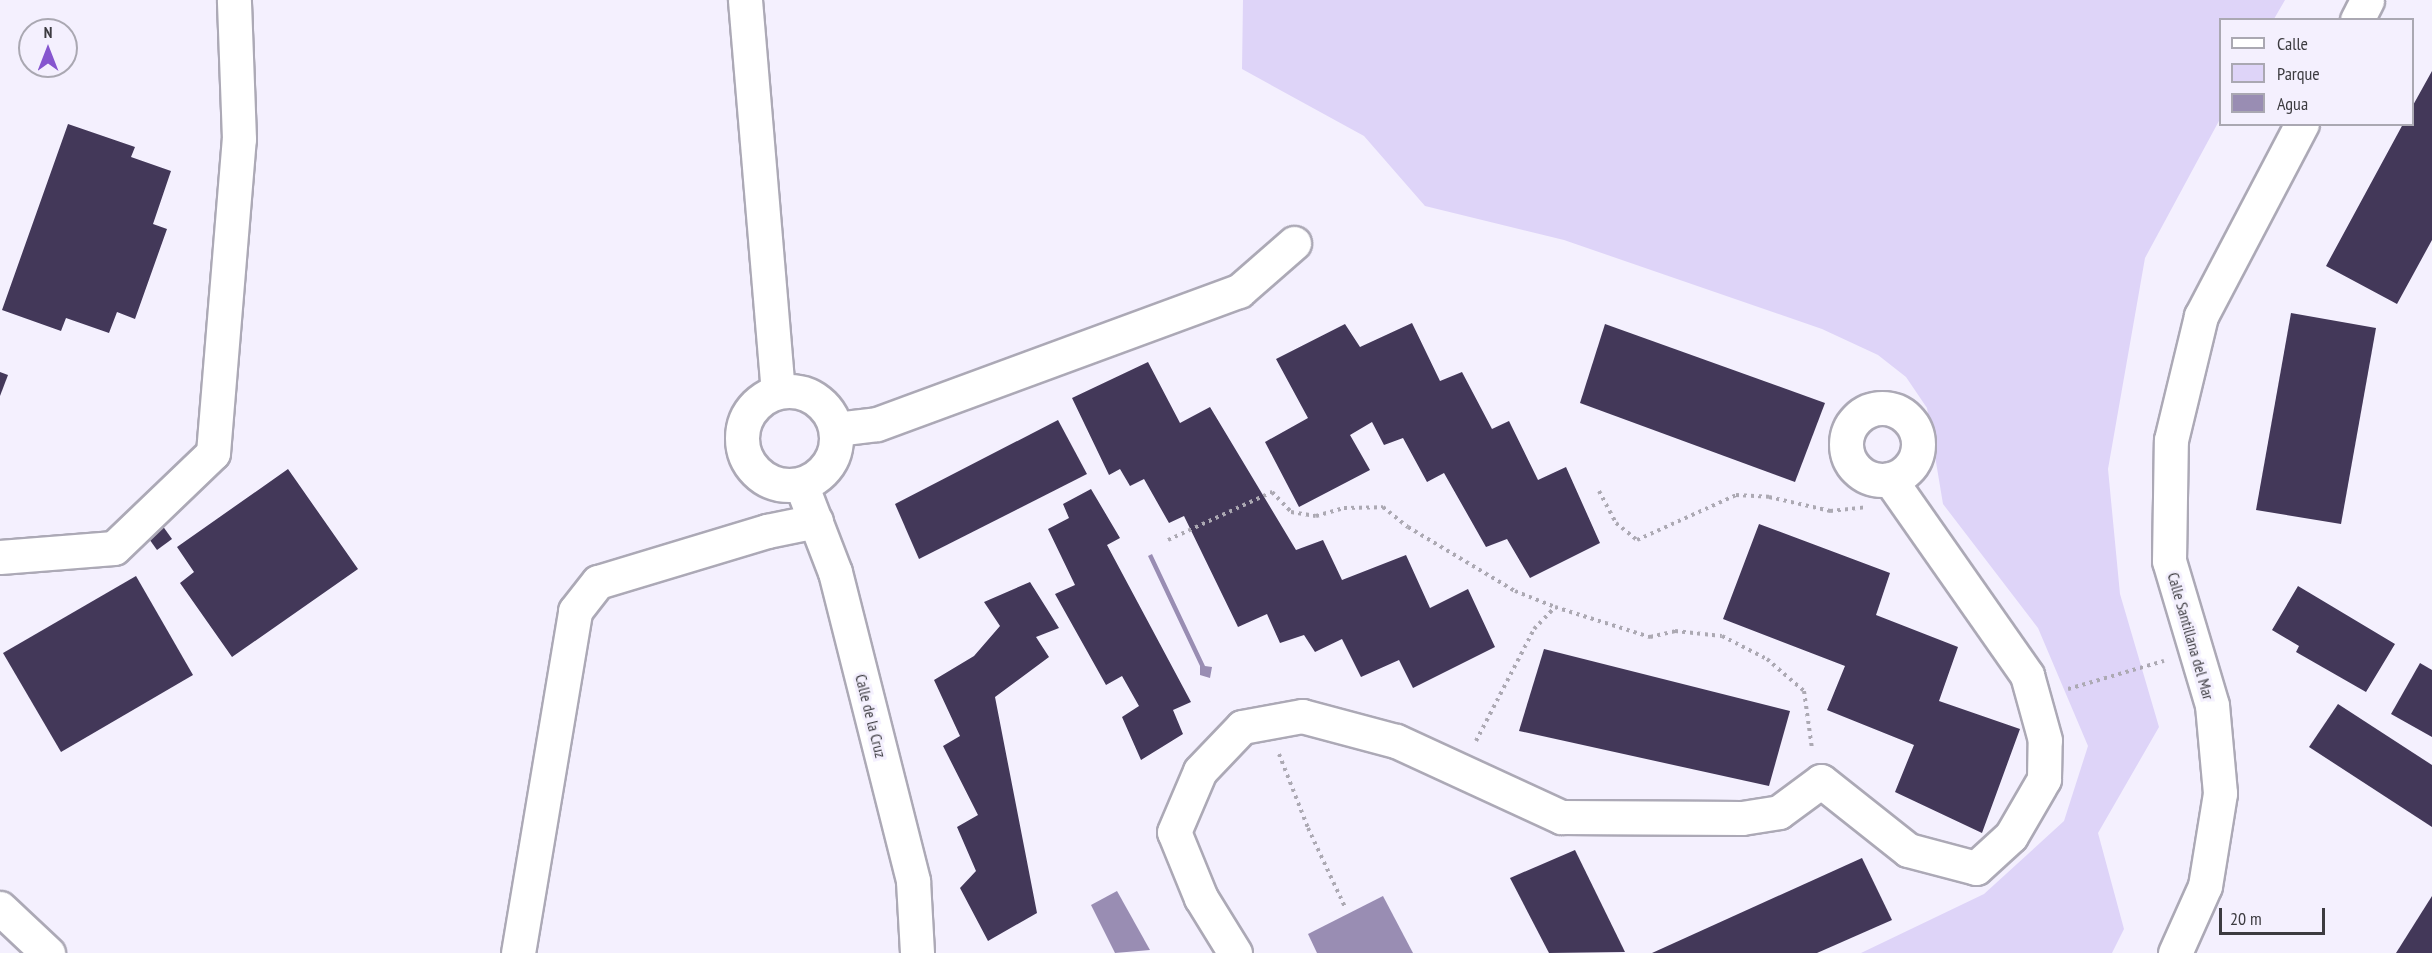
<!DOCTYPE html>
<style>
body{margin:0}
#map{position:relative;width:2432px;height:953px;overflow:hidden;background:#f4f0fe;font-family:"PT Sans Narrow",sans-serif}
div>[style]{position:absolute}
.green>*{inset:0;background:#ded4f8}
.water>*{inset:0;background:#998db3}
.building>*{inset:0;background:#433859}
.path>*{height:4px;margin-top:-2px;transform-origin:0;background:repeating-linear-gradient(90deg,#aca9b3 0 3px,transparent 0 7.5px)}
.roads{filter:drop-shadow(2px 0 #aca9b6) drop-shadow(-2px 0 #aca9b6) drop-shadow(0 2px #aca9b6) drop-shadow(0 -2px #aca9b6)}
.minor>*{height:33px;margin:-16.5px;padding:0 16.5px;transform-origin:16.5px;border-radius:16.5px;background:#fff}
.minor>.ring{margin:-16.5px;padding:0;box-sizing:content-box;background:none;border:33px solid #fff;border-radius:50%}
span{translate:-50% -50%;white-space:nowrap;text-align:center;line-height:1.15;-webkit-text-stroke:6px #f4f0fe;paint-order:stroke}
.street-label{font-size:16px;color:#3c3b40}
.legend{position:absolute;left:2219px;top:18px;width:195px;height:108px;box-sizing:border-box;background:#f4f0fe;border:2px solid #aaa8b2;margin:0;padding:8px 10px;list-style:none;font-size:18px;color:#3c3b40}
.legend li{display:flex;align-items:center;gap:12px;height:30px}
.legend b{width:30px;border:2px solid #aaa8b2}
.north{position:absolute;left:18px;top:18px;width:60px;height:60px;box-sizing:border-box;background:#f4f0fe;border:2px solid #aaa8b2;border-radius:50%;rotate:0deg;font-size:16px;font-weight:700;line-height:24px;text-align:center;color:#3c3b40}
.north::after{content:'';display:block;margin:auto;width:21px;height:27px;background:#8656cf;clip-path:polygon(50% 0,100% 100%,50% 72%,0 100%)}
.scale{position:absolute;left:2219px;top:908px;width:106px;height:27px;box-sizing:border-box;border:3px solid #3c3b40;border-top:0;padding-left:8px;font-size:18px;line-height:21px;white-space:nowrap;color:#3c3b40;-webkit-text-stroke:4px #f4f0fe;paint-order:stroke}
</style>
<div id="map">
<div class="green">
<div style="clip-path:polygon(1243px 0,2285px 0,2274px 19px,2220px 20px,2220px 119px,2145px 258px,2108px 469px,2120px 594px,2159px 727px,2098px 833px,2124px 929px,2112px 953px,1861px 953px,1984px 894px,2064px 821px,2088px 746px,2038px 628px,1943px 504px,1927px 408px,1906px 377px,1878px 355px,1822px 329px,1564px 240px,1425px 206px,1364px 136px,1242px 69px)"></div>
</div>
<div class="water">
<div style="clip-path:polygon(1152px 554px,1205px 666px,1212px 667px,1210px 678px,1200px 675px,1200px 666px,1148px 556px)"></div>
<div style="clip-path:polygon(1117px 891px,1150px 950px,1115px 953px,1091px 905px)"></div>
<div style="clip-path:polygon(1383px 896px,1413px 953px,1317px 953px,1308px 934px)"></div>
</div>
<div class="building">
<div style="clip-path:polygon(2432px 71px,2432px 240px,2397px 304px,2326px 266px,2403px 124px,2412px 124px,2412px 107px)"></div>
<div style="clip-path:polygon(68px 124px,135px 147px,131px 157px,171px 171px,153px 224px,167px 229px,135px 319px,117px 312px,109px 333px,66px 318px,61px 331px,2px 310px)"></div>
<div style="clip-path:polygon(2291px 313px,2376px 328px,2341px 524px,2256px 510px)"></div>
<div style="clip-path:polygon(1412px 323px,1440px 381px,1462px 372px,1492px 429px,1509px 421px,1538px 480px,1566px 467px,1600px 543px,1530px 578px,1507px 539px,1486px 547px,1444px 473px,1427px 482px,1403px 438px,1384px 445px,1372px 422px,1350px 435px,1370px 470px,1299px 507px,1265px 442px,1308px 418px,1276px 359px,1345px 324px,1360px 347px)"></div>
<div style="clip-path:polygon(1605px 324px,1825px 403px,1795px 482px,1580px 403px)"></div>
<div style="clip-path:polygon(1148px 362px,1180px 423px,1210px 407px,1296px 550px,1323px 540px,1342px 580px,1406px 555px,1430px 608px,1468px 589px,1495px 647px,1413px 688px,1399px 660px,1361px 677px,1342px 639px,1315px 652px,1304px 635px,1280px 643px,1267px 614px,1238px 627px,1184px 516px,1169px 523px,1144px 479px,1130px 486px,1120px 469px,1109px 475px,1072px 398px)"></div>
<div style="clip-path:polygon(0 372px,8px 375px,0 396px)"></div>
<div style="clip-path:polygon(1058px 420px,1087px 474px,919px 559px,895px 504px)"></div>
<div style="clip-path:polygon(288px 469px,358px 569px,232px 657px,180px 583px,194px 572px,177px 547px)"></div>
<div style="clip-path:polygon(1091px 489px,1120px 538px,1107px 545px,1191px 702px,1173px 710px,1183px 734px,1141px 760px,1122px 717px,1139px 706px,1122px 676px,1106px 685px,1055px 594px,1075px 585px,1048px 529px,1069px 518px,1063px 504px)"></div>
<div style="clip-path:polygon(1759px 524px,1890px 573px,1876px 615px,1958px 647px,1939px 701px,2020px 729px,1982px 833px,1895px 792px,1914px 745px,1827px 710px,1845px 666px,1723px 619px)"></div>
<div style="clip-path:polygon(162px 525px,172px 539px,157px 550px,147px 536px)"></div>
<div style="clip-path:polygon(136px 576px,193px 675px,61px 752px,3px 653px)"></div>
<div style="clip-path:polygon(1030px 582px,1059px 628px,1036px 637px,1049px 657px,995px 697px,1037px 913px,988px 941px,960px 888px,976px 871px,957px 827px,978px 815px,943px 746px,960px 736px,934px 680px,974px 656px,1000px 626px,984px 602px)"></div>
<div style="clip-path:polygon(2298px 586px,2395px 644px,2366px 692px,2296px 652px,2299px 646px,2272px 630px)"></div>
<div style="clip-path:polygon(1544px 649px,1790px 711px,1769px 786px,1519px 731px)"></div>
<div style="clip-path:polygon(2420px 663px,2432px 670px,2432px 737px,2391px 714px)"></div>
<div style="clip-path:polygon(2338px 704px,2432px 765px,2432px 827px,2309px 747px)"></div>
<div style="clip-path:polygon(1575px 850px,1625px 952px,1549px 953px,1510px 878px)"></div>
<div style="clip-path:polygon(1862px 858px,1892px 920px,1817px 953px,1652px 953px)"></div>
<div style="clip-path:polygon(2432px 896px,2432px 953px,2396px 953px)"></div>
</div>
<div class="path">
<div style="left:1599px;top:491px;width:36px;rotate:62deg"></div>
<div style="left:1616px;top:523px;width:27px;rotate:39deg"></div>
<div style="left:1637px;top:540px;width:109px;rotate:-24.4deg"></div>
<div style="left:1736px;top:495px;width:33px;rotate:3deg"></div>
<div style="left:1769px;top:497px;width:63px;rotate:12.9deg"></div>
<div style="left:1830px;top:511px;width:37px;rotate:-6deg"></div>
<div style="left:1168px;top:540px;width:115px;rotate:-24.8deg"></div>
<div style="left:1272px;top:492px;width:28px;rotate:46deg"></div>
<div style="left:1291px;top:512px;width:25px;rotate:9deg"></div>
<div style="left:1316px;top:516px;width:29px;rotate:-16deg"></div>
<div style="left:1344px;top:508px;width:39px;rotate:-1deg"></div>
<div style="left:1383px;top:507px;width:32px;rotate:39deg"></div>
<div style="left:1408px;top:527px;width:125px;rotate:30.9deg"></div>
<div style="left:1515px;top:591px;width:43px;rotate:21.8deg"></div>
<div style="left:2068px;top:689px;width:100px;rotate:-16.3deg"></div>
<div style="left:1476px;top:741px;width:126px;rotate:-62.6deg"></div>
<div style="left:1534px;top:629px;width:30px;rotate:-46deg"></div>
<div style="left:1555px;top:607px;width:100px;rotate:17.5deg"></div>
<div style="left:1650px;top:637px;width:26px;rotate:-13deg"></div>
<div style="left:1675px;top:631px;width:47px;rotate:6.1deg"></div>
<div style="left:1722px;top:636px;width:51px;rotate:27.1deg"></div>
<div style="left:1767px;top:659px;width:49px;rotate:40.9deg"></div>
<div style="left:1804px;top:691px;width:59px;rotate:82.1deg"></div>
<div style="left:1279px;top:754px;width:79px;rotate:68.6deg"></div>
<div style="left:1308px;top:828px;width:87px;rotate:64.9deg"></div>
</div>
<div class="roads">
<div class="minor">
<div style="left:745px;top:0;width:393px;rotate:85.2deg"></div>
<div style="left:2357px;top:20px;width:22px;rotate:-63deg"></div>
<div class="ring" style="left:742px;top:391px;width:61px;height:61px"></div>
<div class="ring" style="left:1846px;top:408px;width:39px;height:39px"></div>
<div style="left:836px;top:429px;width:41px;rotate:-7deg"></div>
<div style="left:877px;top:424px;width:386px;rotate:-20.2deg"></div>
<div style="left:1239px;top:291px;width:73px;rotate:-41.1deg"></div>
<div style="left:801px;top:484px;width:94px;rotate:68.9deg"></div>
<div style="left:835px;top:572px;width:319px;rotate:75.8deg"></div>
<div style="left:913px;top:881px;width:72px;rotate:86.8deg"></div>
<div style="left:0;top:557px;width:114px;rotate:-4.5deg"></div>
<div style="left:114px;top:548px;width:137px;rotate:-43.8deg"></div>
<div style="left:213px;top:453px;width:315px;rotate:-85.3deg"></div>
<div style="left:239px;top:139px;width:139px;rotate:-92.1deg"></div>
<div style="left:0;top:908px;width:66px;rotate:43.2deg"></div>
<div style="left:518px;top:953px;width:347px;rotate:-80.5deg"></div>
<div style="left:575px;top:611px;width:37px;rotate:-52deg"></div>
<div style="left:598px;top:582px;width:177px;rotate:-16.8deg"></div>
<div style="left:767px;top:531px;width:50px;rotate:-11.5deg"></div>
<div style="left:1235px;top:953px;width:65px;rotate:-121.7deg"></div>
<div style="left:1201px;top:898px;width:71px;rotate:-112.2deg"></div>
<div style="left:1174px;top:832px;width:66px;rotate:-66.9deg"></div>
<div style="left:1200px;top:771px;width:61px;rotate:-46.3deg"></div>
<div style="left:1242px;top:727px;width:61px;rotate:-10.4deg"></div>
<div style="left:1302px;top:716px;width:97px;rotate:14.9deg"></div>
<div style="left:1396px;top:741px;width:182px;rotate:24.7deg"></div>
<div style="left:1561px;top:817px;width:181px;rotate:0.3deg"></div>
<div style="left:1742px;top:818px;width:37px;rotate:-9deg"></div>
<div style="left:1779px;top:812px;width:52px;rotate:-36.4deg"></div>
<div style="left:1821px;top:781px;width:111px;rotate:38.4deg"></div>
<div style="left:1908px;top:850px;width:70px;rotate:14.8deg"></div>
<div style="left:1976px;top:868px;width:47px;rotate:-42.4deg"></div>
<div style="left:2011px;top:836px;width:66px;rotate:-59.9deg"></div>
<div style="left:2044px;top:779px;width:39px;rotate:-89deg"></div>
<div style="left:2045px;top:740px;width:67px;rotate:-105.5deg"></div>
<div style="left:2027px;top:675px;width:239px;rotate:-125deg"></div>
<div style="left:2175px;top:953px;width:73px;rotate:-65.9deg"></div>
<div style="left:2205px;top:886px;width:94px;rotate:-80.8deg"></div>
<div style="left:2220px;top:793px;width:88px;rotate:-95.2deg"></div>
<div style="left:2212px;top:705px;width:150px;rotate:-106.6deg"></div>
<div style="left:2169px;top:561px;width:121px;rotate:-89.1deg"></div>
<div style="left:2171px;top:440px;width:128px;rotate:-76.4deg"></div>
<div style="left:2201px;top:316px;width:217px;rotate:-62.3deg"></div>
</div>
</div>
<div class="street-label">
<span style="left:2191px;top:636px;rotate:74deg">Calle Santillana del Mar</span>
<span style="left:871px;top:716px;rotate:76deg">Calle de la Cruz</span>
</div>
<ul class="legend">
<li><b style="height:8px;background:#fff"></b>Calle</li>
<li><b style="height:16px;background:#ded4f8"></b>Parque</li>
<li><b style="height:16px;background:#998db3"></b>Agua</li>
</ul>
<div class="north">N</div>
<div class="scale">20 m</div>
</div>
